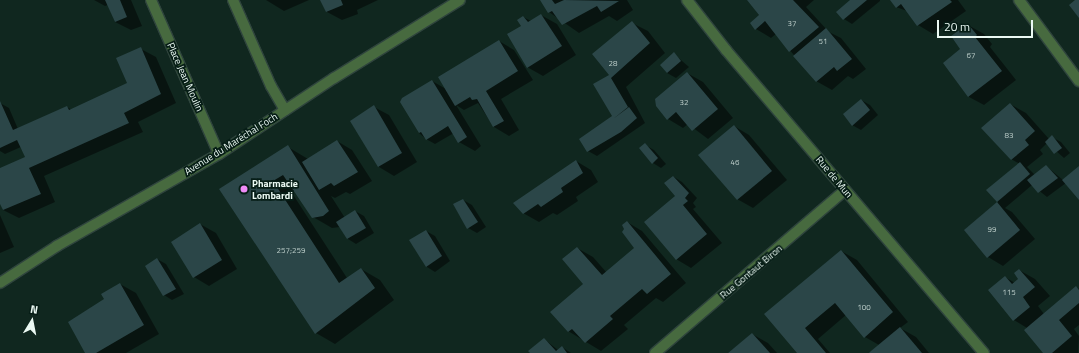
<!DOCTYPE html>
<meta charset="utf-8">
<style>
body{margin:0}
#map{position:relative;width:1079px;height:353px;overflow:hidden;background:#10271f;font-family:"Titillium Web",sans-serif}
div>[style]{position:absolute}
.shadow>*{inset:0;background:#0007}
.building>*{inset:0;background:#2b4648}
.roads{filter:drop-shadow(1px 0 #2f443d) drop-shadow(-1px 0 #2f443d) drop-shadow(0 1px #2f443d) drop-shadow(0 -1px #2f443d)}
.street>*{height:10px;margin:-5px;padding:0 5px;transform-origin:5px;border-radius:5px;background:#476a3f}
.dots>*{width:11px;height:11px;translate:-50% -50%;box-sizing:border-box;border:2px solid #061d16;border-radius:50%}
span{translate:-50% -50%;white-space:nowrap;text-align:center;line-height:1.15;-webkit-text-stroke:3.5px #061d16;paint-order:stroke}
.number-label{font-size:8px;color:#bbccc8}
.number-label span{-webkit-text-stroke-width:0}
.street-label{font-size:10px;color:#ebf9f3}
.poi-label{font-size:10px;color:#ebf9f3;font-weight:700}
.left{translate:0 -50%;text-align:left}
.north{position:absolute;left:12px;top:301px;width:40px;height:40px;-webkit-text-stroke:3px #061d16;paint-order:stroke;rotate:10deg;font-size:11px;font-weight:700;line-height:16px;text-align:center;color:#ebf9f3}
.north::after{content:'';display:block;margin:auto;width:14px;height:18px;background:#ebf9f3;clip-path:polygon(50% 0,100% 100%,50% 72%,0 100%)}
.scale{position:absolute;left:937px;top:20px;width:96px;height:18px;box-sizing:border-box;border:2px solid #ebf9f3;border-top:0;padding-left:5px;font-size:12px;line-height:14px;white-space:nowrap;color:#ebf9f3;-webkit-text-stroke:3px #061d16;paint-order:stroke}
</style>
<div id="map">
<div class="shadow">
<div style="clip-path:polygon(94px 0,131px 0,142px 26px,131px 30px,115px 22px,108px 5px,105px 6px)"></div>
<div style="clip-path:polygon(266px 0,309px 0,284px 11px)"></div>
<div style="clip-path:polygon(321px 0,378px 0,357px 10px,358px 14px,342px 20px,327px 12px)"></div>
<div style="clip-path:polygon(542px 0,627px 0,633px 10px,617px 21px,609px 16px,579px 33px,549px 12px)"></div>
<div style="clip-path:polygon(748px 0,814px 0,806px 7px,829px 32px,841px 38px,866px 69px,853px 79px,848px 76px,832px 90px,816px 81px,776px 34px,771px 38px,756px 29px,752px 23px,760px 16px)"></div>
<div style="clip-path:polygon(852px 0,880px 0,880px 1px,852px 24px,844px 19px)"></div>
<div style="clip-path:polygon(891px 0,958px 0,966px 11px,933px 34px,918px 25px,907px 11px,896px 7px)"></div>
<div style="clip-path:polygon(541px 15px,557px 24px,576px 55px,543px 76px,527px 67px,523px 26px,523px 17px,531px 21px)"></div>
<div style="clip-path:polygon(632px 23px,648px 31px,665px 53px,626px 87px,645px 123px,597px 156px,588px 151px,613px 117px,610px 75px)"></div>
<div style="clip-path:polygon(968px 25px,984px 34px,992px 44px,990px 47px,1016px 80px,984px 105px,969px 97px,944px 63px,961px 49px)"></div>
<div style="clip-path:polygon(499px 41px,514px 50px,533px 80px,501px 99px,519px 130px,509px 136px,494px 127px,478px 103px,464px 110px,456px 105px,481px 146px,475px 151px,459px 142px,454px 133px,435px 144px,426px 139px,419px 133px,432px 81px,446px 89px)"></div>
<div style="clip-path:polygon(141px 49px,156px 57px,176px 103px,138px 122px,143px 132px,44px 176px,55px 202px,19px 218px,3px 210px,0 202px,0 169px,26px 158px,21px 147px,5px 154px,0 151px,0 103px,9px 108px,18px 129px,67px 107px,72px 110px,128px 84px)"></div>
<div style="clip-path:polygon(674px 54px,689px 67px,676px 78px,667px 73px)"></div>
<div style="clip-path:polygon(687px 73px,703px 82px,733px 118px,708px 139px,688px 124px,683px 128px,668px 119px,657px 106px)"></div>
<div style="clip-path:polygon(861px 100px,870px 105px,878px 115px,861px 130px,852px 125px)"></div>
<div style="clip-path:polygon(1010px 104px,1026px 113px,1049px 139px,1052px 137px,1061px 142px,1070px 153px,1064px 158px,1047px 143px,1040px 150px,1043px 154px,1027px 167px,1035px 175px,1046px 166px,1063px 180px,1079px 167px,1079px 199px,1066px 183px,1047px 197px,1032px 185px,1005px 208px,1012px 212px,1035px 239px,1003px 266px,988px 257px,965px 230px,998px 202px,988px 190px,1020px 164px,1011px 159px)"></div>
<div style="clip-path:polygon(374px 107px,389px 115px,417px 162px,394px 176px,379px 167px,351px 121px)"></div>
<div style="clip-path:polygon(734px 126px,749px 135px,787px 180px,753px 208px,737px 199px)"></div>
<div style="clip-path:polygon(337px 141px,352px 150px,372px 181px,350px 194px,346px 192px,335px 198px,331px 196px,345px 218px,355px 211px,364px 216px,374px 233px,356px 244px,348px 239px,340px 227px,332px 228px,313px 217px,295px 191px,292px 193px,347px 278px,361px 269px,380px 280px,394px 300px,335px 344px,316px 333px,220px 189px,288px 147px,308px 159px)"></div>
<div style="clip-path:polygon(645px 145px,654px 150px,666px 164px,661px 168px,653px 163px)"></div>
<div style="clip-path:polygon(576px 161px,591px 170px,598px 182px,576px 197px,578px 201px,557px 215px,553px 213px,539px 222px,523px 213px)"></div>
<div style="clip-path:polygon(674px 177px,682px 182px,697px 198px,693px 203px,696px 207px,693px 209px,722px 243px,691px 268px,676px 259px,677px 196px)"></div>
<div style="clip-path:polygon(463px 200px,472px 205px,486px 227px,477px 233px,468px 228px)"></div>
<div style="clip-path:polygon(0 215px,14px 247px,0 253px)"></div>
<div style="clip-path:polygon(627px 222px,642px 231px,686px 283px,663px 302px,656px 298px,624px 325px,628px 329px,601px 351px,568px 331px,584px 284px,577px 248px,593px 257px,607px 273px,636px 248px)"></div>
<div style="clip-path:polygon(200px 224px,216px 233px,237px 269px,209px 286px,194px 277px)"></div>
<div style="clip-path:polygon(426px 231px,435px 236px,450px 261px,435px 272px,427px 267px,410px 240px)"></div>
<div style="clip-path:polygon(841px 251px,857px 260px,908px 322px,900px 328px,916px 337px,929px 353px,870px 353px,879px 345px,865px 337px,846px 315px,818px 339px,830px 353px,799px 353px,766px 314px)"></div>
<div style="clip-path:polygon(157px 259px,166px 264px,184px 294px,172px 300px,164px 295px)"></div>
<div style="clip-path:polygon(1019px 270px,1035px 279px,1050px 296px,1038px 306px,1044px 314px,1076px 287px,1079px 289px,1079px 325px,1074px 329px,1079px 336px,1078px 353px,1045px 353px,1027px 328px,1014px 320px,989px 290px,1005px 277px,1015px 283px,1019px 279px)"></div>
<div style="clip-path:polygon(120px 284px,136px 293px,159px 334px,126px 353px,87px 353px,106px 300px)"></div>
<div style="clip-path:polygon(752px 334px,768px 343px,777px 353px,728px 353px)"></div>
<div style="clip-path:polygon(544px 339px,558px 350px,562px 347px,571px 353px,531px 353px)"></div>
</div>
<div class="building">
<div style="clip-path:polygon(105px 0,120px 0,127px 17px,115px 22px)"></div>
<div style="clip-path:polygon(320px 0,341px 0,343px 5px,326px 12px)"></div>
<div style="clip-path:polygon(540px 0,552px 0,555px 4px,564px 0,619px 1px,601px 12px,597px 6px,562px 25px,552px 11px,548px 13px)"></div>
<div style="clip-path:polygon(747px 0,793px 0,819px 27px,789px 52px,765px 21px,755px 30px,750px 23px,759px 15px)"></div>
<div style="clip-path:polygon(850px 0,867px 0,843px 20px,836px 12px)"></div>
<div style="clip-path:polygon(890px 0,950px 0,952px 2px,917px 26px,901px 4px,896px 8px)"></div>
<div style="clip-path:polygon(1075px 0,1079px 0,1079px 18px,1069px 5px)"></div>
<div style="clip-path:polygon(541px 14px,562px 46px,527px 68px,507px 34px,521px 26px,517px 20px,523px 16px,528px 22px)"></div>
<div style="clip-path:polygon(632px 21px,650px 43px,611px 78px,628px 107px,613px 119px,629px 107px,637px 118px,621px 132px,587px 152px,579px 139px,612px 116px,593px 84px,609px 75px,592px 54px)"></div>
<div style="clip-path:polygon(968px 24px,977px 35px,975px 37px,1002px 71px,968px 97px,943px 63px,960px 49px,951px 36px)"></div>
<div style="clip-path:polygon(826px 28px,852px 59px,837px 71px,834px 67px,816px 82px,793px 56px)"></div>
<div style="clip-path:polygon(499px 40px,518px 71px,486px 91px,504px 121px,493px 127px,477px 99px,472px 100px,470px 97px,455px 106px,438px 77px)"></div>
<div style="clip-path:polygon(141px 47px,161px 94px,124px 113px,129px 123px,29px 168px,41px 194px,3px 210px,0 204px,0 168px,25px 157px,17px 140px,0 148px,0 101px,13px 130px,67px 106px,69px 110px,127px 83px,116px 58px)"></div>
<div style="clip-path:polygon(674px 52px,681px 61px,667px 73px,660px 65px)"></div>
<div style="clip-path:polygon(687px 72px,718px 109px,692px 131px,676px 112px,667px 120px,656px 106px,655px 99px)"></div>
<div style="clip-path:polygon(432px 80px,467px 137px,458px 143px,448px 126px,426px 140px,421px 132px,419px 133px,400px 102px,402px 98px)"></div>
<div style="clip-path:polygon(861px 99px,870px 110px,852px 126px,843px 114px)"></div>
<div style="clip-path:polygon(1010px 103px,1035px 131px,1025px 140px,1029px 145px,1011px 160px,981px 128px)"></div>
<div style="clip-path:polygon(374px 105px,402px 153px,378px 167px,350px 121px)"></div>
<div style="clip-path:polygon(734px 125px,772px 171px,737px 200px,698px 155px)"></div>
<div style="clip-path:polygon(1052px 135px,1062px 148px,1054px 154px,1045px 142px)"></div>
<div style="clip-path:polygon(337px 140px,358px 172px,334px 186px,331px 183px,319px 190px,302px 162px)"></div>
<div style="clip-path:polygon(645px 143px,658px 158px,652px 164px,639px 148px)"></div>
<div style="clip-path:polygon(288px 145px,329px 211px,323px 216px,312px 218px,283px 175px,273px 181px,339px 283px,361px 268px,375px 288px,315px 334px,219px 189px)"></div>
<div style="clip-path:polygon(576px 160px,583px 173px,561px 188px,563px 192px,541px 207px,538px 204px,523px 214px,513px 203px)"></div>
<div style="clip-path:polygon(1020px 162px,1030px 174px,997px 202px,986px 190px)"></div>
<div style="clip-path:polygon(1046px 165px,1058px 178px,1038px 193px,1027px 180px)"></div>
<div style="clip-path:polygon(1079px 166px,1079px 200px,1062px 180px)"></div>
<div style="clip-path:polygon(673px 176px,689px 193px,685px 198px,688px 201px,683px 205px,707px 234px,676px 260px,644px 222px,675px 196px,664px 183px)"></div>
<div style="clip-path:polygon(463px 199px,478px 222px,467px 229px,453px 204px)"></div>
<div style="clip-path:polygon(997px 202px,1020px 230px,987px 258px,964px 230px)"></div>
<div style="clip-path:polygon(355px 210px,366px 228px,347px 239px,336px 222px)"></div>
<div style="clip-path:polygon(627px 221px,671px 274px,647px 294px,642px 289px,610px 316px,613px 319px,585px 343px,572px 329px,568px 332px,550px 312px,583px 284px,562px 259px,577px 247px,602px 275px,634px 248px,622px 232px,624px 229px,622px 225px)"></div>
<div style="clip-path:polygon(200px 223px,222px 260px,193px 278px,171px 242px)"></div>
<div style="clip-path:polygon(426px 230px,442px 256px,426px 267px,409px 240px)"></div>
<div style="clip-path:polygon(841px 250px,893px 312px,864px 338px,835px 303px,805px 328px,826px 353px,797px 353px,764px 314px)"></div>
<div style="clip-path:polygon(157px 258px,176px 289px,163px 296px,145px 266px)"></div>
<div style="clip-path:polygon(1019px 269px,1035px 287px,1023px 297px,1030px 307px,1013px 321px,988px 290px,1005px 276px,1012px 284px,1018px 279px,1014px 273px)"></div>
<div style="clip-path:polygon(120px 283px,144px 325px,96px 353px,85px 353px,68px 322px,104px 299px,101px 294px)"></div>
<div style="clip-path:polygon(1076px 286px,1079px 290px,1079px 303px,1059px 320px,1072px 336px,1052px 353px,1043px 353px,1024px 330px)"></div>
<div style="clip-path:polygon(900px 327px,922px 353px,869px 353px,871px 351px)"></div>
<div style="clip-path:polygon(752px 333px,770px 353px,728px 353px)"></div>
<div style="clip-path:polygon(544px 338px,556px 351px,562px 346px,567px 353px,530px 353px,528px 351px)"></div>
</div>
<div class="roads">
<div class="street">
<div style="left:151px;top:0;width:168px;rotate:66.2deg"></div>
<div style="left:233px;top:0;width:94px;rotate:66.2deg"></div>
<div style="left:271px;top:86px;width:28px;rotate:60deg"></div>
<div style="left:687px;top:0;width:63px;rotate:52deg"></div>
<div style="left:726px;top:50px;width:398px;rotate:49.6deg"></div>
<div style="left:1019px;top:0;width:101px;rotate:53.5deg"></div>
<div style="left:0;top:283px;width:68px;rotate:-33deg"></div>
<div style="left:57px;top:246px;width:186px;rotate:-29.6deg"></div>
<div style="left:219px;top:154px;width:138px;rotate:-33.5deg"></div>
<div style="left:334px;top:78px;width:148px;rotate:-31.8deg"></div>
<div style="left:655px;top:353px;width:250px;rotate:-40.6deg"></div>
</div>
</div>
<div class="dots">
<div style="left:244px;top:189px;background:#ef8bf7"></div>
</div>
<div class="number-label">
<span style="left:792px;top:24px">37</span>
<span style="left:823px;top:42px">51</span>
<span style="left:971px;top:56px">67</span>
<span style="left:613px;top:64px">28</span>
<span style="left:684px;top:103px">32</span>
<span style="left:1009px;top:136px">83</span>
<span style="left:735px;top:163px">46</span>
<span style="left:992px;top:230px">99</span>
<span style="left:291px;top:251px">257;259</span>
<span style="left:1009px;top:293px">115</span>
<span style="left:864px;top:308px">100</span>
</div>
<div class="street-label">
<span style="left:185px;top:77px;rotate:66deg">Place Jean Moulin</span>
<span style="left:231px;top:144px;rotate:-32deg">Avenue du Maréchal Foch</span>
<span style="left:834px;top:177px;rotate:50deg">Rue de Mun</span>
<span style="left:751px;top:272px;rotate:-40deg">Rue Gontaut Biron</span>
</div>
<div class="poi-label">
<span class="left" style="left:252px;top:189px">Pharmacie<br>Lombardi</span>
</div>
<div class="north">N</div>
<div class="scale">20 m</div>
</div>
